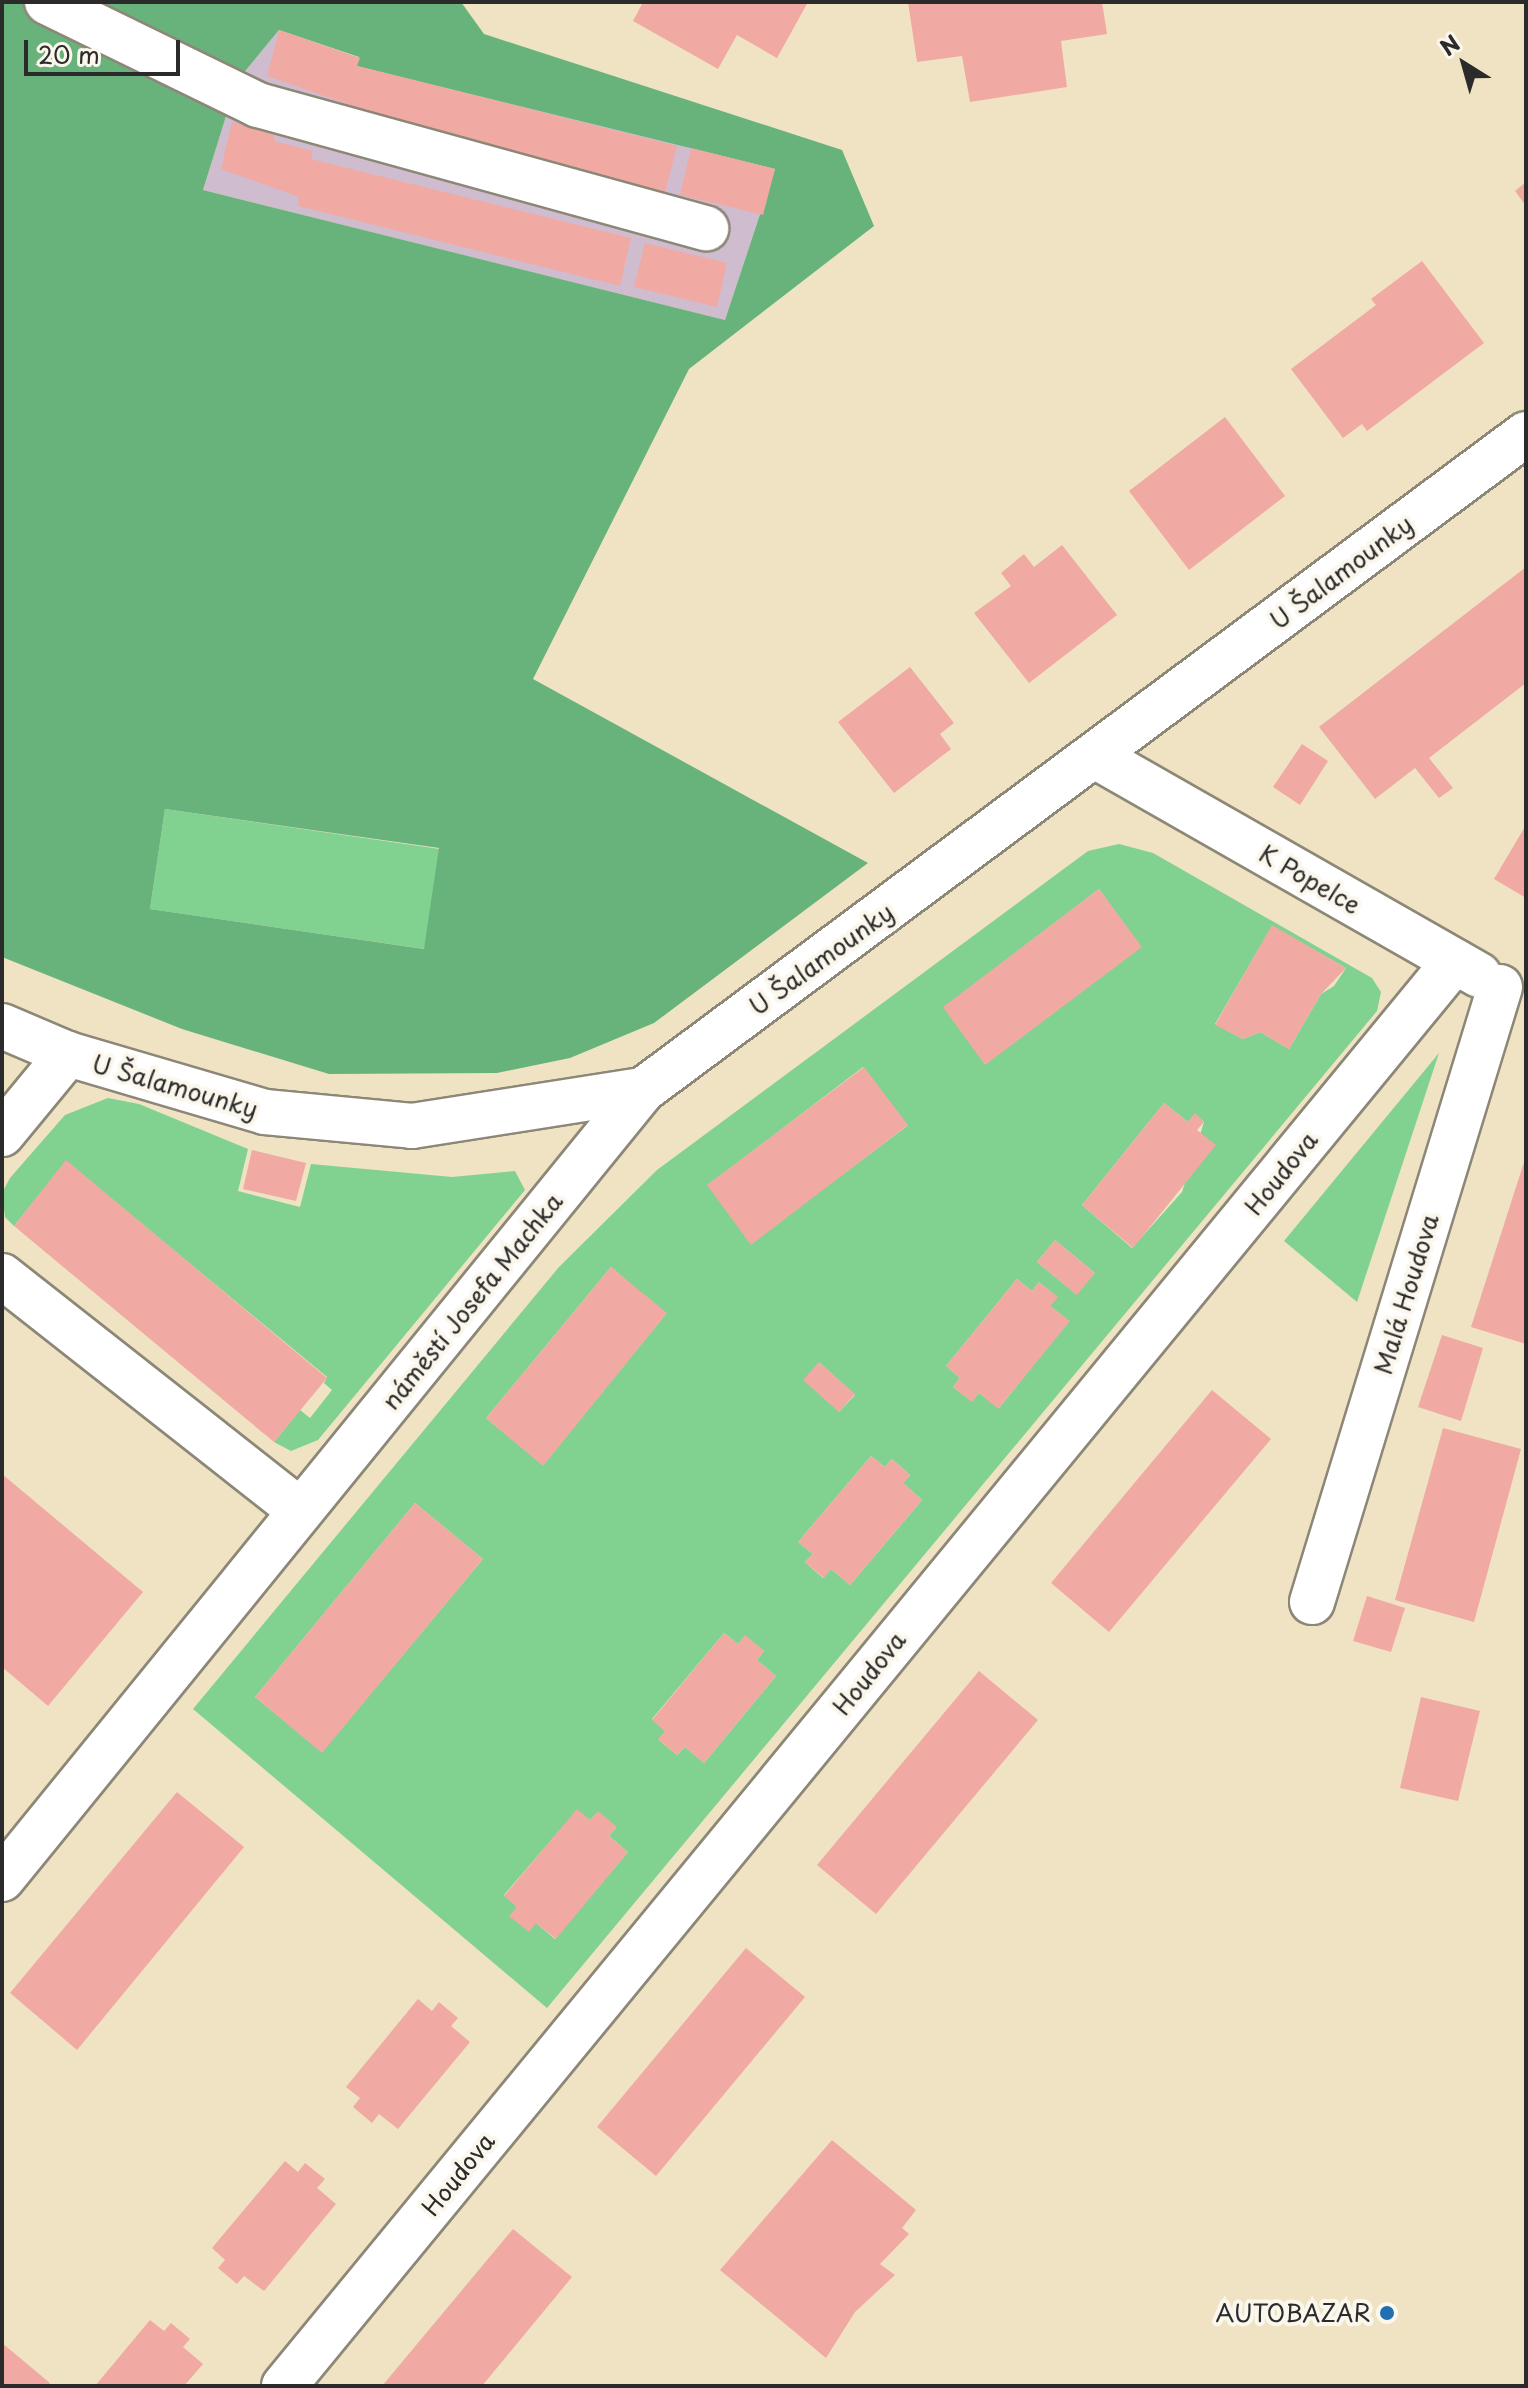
<!DOCTYPE html>
<meta charset="utf-8">
<style>
body{margin:0}
#map{position:relative;width:1528px;height:2388px;overflow:hidden;background:#efe3c4;font-family:"Playpen Sans",sans-serif}
div>[style]{position:absolute}
.industrial>*{inset:0;background:#cfbdcf}
.green>*{inset:0;background:#81d191}
.forest>*{inset:0;background:#68b37b}
.building>*{inset:0;background:#f0aaa3}
.roads{filter:drop-shadow(2px 0 #8d8778) drop-shadow(-2px 0 #8d8778) drop-shadow(0 2px #8d8778) drop-shadow(0 -2px #8d8778)}
.minor>*{height:44px;margin:-22px;padding:0 22px;transform-origin:22px;border-radius:22px;background:#fff}
.dots>*{width:22px;height:22px;translate:-50% -50%;box-sizing:border-box;border:4px solid #fbf7ec;border-radius:50%}
span{translate:-50% -50%;white-space:nowrap;text-align:center;line-height:1.15;-webkit-text-stroke:8px #fbf7ec;paint-order:stroke}
.street-label{font-size:24px;color:#2b2b2b}
.poi-label{font-size:24px;color:#2b2b2b}
.right{translate:-100% -50%;text-align:right}
.frame{position:absolute;inset:0;border:4px solid #2b2b2b;pointer-events:none}
.north{position:absolute;left:1424px;top:24px;width:80px;height:80px;-webkit-text-stroke:6px #fbf7ec;paint-order:stroke;rotate:323deg;font-size:22px;font-weight:700;line-height:32px;text-align:center;color:#2b2b2b}
.north::after{content:'';display:block;margin:auto;width:28px;height:36px;background:#2b2b2b;clip-path:polygon(50% 0,100% 100%,50% 72%,0 100%)}
.scale{position:absolute;left:24px;top:40px;width:156px;height:36px;box-sizing:border-box;border:4px solid #2b2b2b;border-top:0;padding-left:10px;font-size:24px;line-height:28px;white-space:nowrap;color:#2b2b2b;-webkit-text-stroke:6px #fbf7ec;paint-order:stroke}
</style>
<div id="map">
<div class="industrial">
<div style="clip-path:polygon(279px 30px,360px 58px,358px 66px,775px 169px,725px 320px,203px 190px,237px 81px)"></div>
</div>
<div class="green">
<div style="clip-path:polygon(165px 809px,440px 849px,425px 949px,150px 909px)"></div>
<div style="clip-path:polygon(evenodd,1119px 844px,1153px 853px,1372px 978px,1381px 992px,1377px 1011px,547px 2008px,193px 1709px,559px 1267px,657px 1170px,1088px 851px,1119px 844px,1099px 889px,1141px 947px,985px 1064px,944px 1007px,1099px 889px,1119px 844px,1272px 926px,1346px 968px,1334px 986px,1321px 994px,1289px 1049px,1260px 1032px,1243px 1039px,1215px 1024px,1272px 926px,1119px 844px,863px 1067px,907px 1126px,829px 1185px,708px 1185px,863px 1067px,1119px 844px,1164px 1103px,1188px 1122px,1195px 1114px,1204px 1122px,1182px 1192px,1132px 1248px,1082px 1205px,1164px 1103px,1119px 844px,1055px 1240px,1095px 1273px,1076px 1294px,1037px 1262px,1055px 1240px,1119px 844px,611px 1267px,666px 1314px,543px 1465px,486px 1418px,611px 1267px,1119px 844px,1017px 1279px,1032px 1291px,1039px 1282px,1057px 1297px,1050px 1306px,1069px 1321px,999px 1408px,979px 1393px,971px 1401px,953px 1387px,960px 1378px,946px 1366px,1017px 1279px,1119px 844px,819px 1362px,855px 1395px,839px 1412px,819px 1362px,1119px 844px,871px 1456px,885px 1467px,892px 1459px,910px 1475px,903px 1483px,922px 1500px,850px 1585px,831px 1569px,823px 1578px,805px 1562px,813px 1554px,798px 1542px,871px 1456px,1119px 844px,415px 1503px,483px 1559px,322px 1752px,255px 1697px,415px 1503px,1119px 844px,724px 1633px,738px 1644px,745px 1636px,764px 1651px,757px 1660px,776px 1676px,704px 1763px,685px 1747px,677px 1755px,659px 1740px,665px 1731px,652px 1719px,724px 1633px,1119px 844px,577px 1810px,590px 1820px,598px 1812px,616px 1828px,609px 1836px,628px 1852px,555px 1939px,536px 1923px,510px 1916px,517px 1907px,504px 1895px,577px 1810px)"></div>
<div style="clip-path:polygon(1439px 1053px,1357px 1302px,1284px 1241px)"></div>
<div style="clip-path:polygon(108px 1098px,139px 1104px,248px 1149px,238px 1191px,300px 1207px,311px 1164px,452px 1177px,515px 1171px,525px 1190px,318px 1440px,291px 1451px,274px 1442px,300px 1410px,310px 1418px,332px 1390px,324px 1383px,327px 1377px,66px 1161px,14px 1226px,5px 1217px,2px 1193px,10px 1178px,65px 1115px)"></div>
</div>
<div class="forest">
<div style="clip-path:polygon(evenodd,2px 2px,461px 2px,484px 34px,842px 150px,874px 226px,689px 369px,533px 679px,868px 863px,654px 1023px,570px 1058px,497px 1073px,329px 1074px,182px 1029px,2px 957px,2px 2px,279px 30px,359px 57px,357px 66px,775px 169px,725px 320px,203px 190px,237px 81px,279px 30px,2px 2px,165px 809px,439px 848px,424px 949px,150px 909px,165px 809px)"></div>
</div>
<div class="building">
<div style="clip-path:polygon(643px 2px,808px 2px,777px 58px,737px 35px,718px 69px,633px 21px)"></div>
<div style="clip-path:polygon(908px 2px,1102px 2px,1107px 34px,1061px 41px,1067px 87px,970px 102px,962px 56px,917px 62px)"></div>
<div style="clip-path:polygon(279px 30px,360px 58px,357px 66px,677px 146px,665px 193px,344px 112px,347px 104px,267px 76px)"></div>
<div style="clip-path:polygon(232px 122px,275px 133px,274px 141px,313px 151px,311px 159px,631px 238px,620px 286px,298px 206px,299px 197px,221px 169px)"></div>
<div style="clip-path:polygon(691px 148px,775px 169px,763px 215px,680px 195px)"></div>
<div style="clip-path:polygon(1526px 182px,1526px 206px,1515px 191px)"></div>
<div style="clip-path:polygon(645px 243px,727px 263px,717px 307px,634px 287px)"></div>
<div style="clip-path:polygon(1422px 261px,1484px 343px,1367px 431px,1362px 424px,1343px 438px,1291px 369px,1376px 305px,1371px 299px)"></div>
<div style="clip-path:polygon(1225px 417px,1285px 496px,1189px 570px,1129px 491px)"></div>
<div style="clip-path:polygon(1062px 545px,1117px 615px,1029px 683px,974px 613px,1011px 586px,1001px 573px,1024px 554px,1034px 567px)"></div>
<div style="clip-path:polygon(1526px 567px,1526px 683px,1429px 758px,1453px 788px,1439px 798px,1415px 768px,1375px 799px,1319px 727px)"></div>
<div style="clip-path:polygon(910px 667px,954px 723px,940px 734px,951px 749px,894px 793px,838px 722px)"></div>
<div style="clip-path:polygon(1302px 744px,1328px 761px,1300px 805px,1273px 787px)"></div>
<div style="clip-path:polygon(1526px 825px,1526px 898px,1494px 879px)"></div>
<div style="clip-path:polygon(1099px 889px,1142px 947px,985px 1065px,943px 1007px)"></div>
<div style="clip-path:polygon(1272px 925px,1346px 968px,1321px 994px,1289px 1049px,1260px 1032px,1243px 1039px,1215px 1025px)"></div>
<div style="clip-path:polygon(864px 1067px,908px 1125px,751px 1245px,707px 1185px)"></div>
<div style="clip-path:polygon(1164px 1103px,1188px 1122px,1195px 1113px,1204px 1122px,1197px 1130px,1216px 1145px,1133px 1248px,1082px 1205px)"></div>
<div style="clip-path:polygon(252px 1150px,306px 1163px,296px 1201px,243px 1189px)"></div>
<div style="clip-path:polygon(1526px 1156px,1526px 1344px,1471px 1327px)"></div>
<div style="clip-path:polygon(66px 1160px,327px 1378px,274px 1442px,14px 1226px)"></div>
<div style="clip-path:polygon(1055px 1240px,1095px 1273px,1077px 1295px,1037px 1262px)"></div>
<div style="clip-path:polygon(611px 1267px,667px 1313px,543px 1466px,486px 1418px)"></div>
<div style="clip-path:polygon(1017px 1279px,1032px 1291px,1039px 1282px,1058px 1297px,1050px 1306px,1070px 1321px,998px 1409px,979px 1393px,972px 1402px,953px 1387px,960px 1378px,946px 1366px)"></div>
<div style="clip-path:polygon(1442px 1335px,1483px 1348px,1461px 1421px,1418px 1407px)"></div>
<div style="clip-path:polygon(819px 1362px,855px 1394px,839px 1412px,803px 1380px)"></div>
<div style="clip-path:polygon(1212px 1390px,1271px 1439px,1109px 1632px,1051px 1583px)"></div>
<div style="clip-path:polygon(1443px 1428px,1521px 1449px,1474px 1622px,1395px 1600px)"></div>
<div style="clip-path:polygon(871px 1456px,885px 1467px,892px 1459px,910px 1475px,903px 1483px,922px 1500px,850px 1585px,831px 1569px,824px 1578px,805px 1562px,813px 1554px,798px 1542px)"></div>
<div style="clip-path:polygon(2px 1474px,143px 1592px,48px 1706px,2px 1667px)"></div>
<div style="clip-path:polygon(415px 1503px,483px 1559px,322px 1753px,255px 1697px)"></div>
<div style="clip-path:polygon(1367px 1596px,1405px 1608px,1391px 1652px,1353px 1641px)"></div>
<div style="clip-path:polygon(724px 1633px,738px 1644px,745px 1635px,764px 1651px,757px 1660px,776px 1676px,704px 1763px,685px 1747px,677px 1755px,658px 1739px,665px 1731px,652px 1720px)"></div>
<div style="clip-path:polygon(979px 1671px,1038px 1720px,876px 1914px,817px 1865px)"></div>
<div style="clip-path:polygon(1421px 1697px,1480px 1711px,1458px 1801px,1400px 1788px)"></div>
<div style="clip-path:polygon(177px 1792px,244px 1847px,77px 2050px,10px 1993px)"></div>
<div style="clip-path:polygon(577px 1809px,590px 1820px,598px 1811px,617px 1827px,609px 1836px,628px 1852px,556px 1939px,536px 1923px,529px 1932px,509px 1916px,517px 1907px,504px 1896px)"></div>
<div style="clip-path:polygon(746px 1948px,805px 1997px,656px 2176px,597px 2127px)"></div>
<div style="clip-path:polygon(418px 1999px,432px 2011px,439px 2002px,458px 2018px,451px 2026px,470px 2042px,398px 2129px,379px 2114px,372px 2123px,353px 2107px,360px 2098px,346px 2087px)"></div>
<div style="clip-path:polygon(832px 2140px,916px 2210px,902px 2228px,909px 2234px,880px 2264px,895px 2275px,855px 2312px,826px 2358px,720px 2270px)"></div>
<div style="clip-path:polygon(285px 2161px,298px 2172px,305px 2163px,325px 2179px,317px 2188px,336px 2204px,264px 2291px,244px 2276px,237px 2284px,218px 2268px,225px 2260px,212px 2248px)"></div>
<div style="clip-path:polygon(513px 2229px,572px 2277px,482px 2386px,382px 2386px)"></div>
<div style="clip-path:polygon(150px 2320px,164px 2331px,171px 2323px,190px 2339px,183px 2347px,203px 2364px,184px 2386px,95px 2386px)"></div>
<div style="clip-path:polygon(2px 2343px,50px 2383px,47px 2386px,2px 2386px)"></div>
</div>
<div class="roads">
<div class="minor">
<div style="left:47px;top:2px;width:235px;rotate:26deg"></div>
<div style="left:258px;top:105px;width:465px;rotate:15.4deg"></div>
<div style="left:1095px;top:756px;width:442px;rotate:29.7deg"></div>
<div style="left:2px;top:1026px;width:72px;rotate:23deg"></div>
<div style="left:68px;top:1054px;width:205px;rotate:16.4deg"></div>
<div style="left:265px;top:1112px;width:148px;rotate:5.4deg"></div>
<div style="left:412px;top:1126px;width:234px;rotate:-8.9deg"></div>
<div style="left:643px;top:1090px;width:1100px;rotate:-36.61deg"></div>
<div style="left:2px;top:1134px;width:104px;rotate:-50.5deg"></div>
<div style="left:2px;top:1276px;width:380px;rotate:38.2deg"></div>
<div style="left:1312px;top:1602px;width:643px;rotate:-73deg"></div>
<div style="left:2px;top:1879px;width:1017px;rotate:-50.91deg"></div>
<div style="left:284px;top:2386px;width:1844px;rotate:-50.59deg"></div>
</div>
</div>
<div class="dots">
<div style="left:1387px;top:2313px;background:#1f6fb2"></div>
</div>
<div class="street-label">
<span style="left:1341px;top:572px;rotate:-37deg">U Šalamounky</span>
<span style="left:1310px;top:879px;rotate:30deg">K Popelce</span>
<span style="left:821px;top:959px;rotate:-36deg">U Šalamounky</span>
<span style="left:175px;top:1086px;rotate:16deg">U Šalamounky</span>
<span style="left:1281px;top:1173px;rotate:-51deg">Houdova</span>
<span style="left:1406px;top:1294px;rotate:-73deg">Malá Houdova</span>
<span style="left:472px;top:1301px;rotate:-51deg">náměstí Josefa Machka</span>
<span style="left:869px;top:1673px;rotate:-51deg">Houdova</span>
<span style="left:458px;top:2174px;rotate:-51deg">Houdova</span>
</div>
<div class="poi-label">
<span class="right" style="left:1371px;top:2313px">AUTOBAZAR</span>
</div>
<div class="frame"></div>
<div class="north">N</div>
<div class="scale">20 m</div>
</div>
